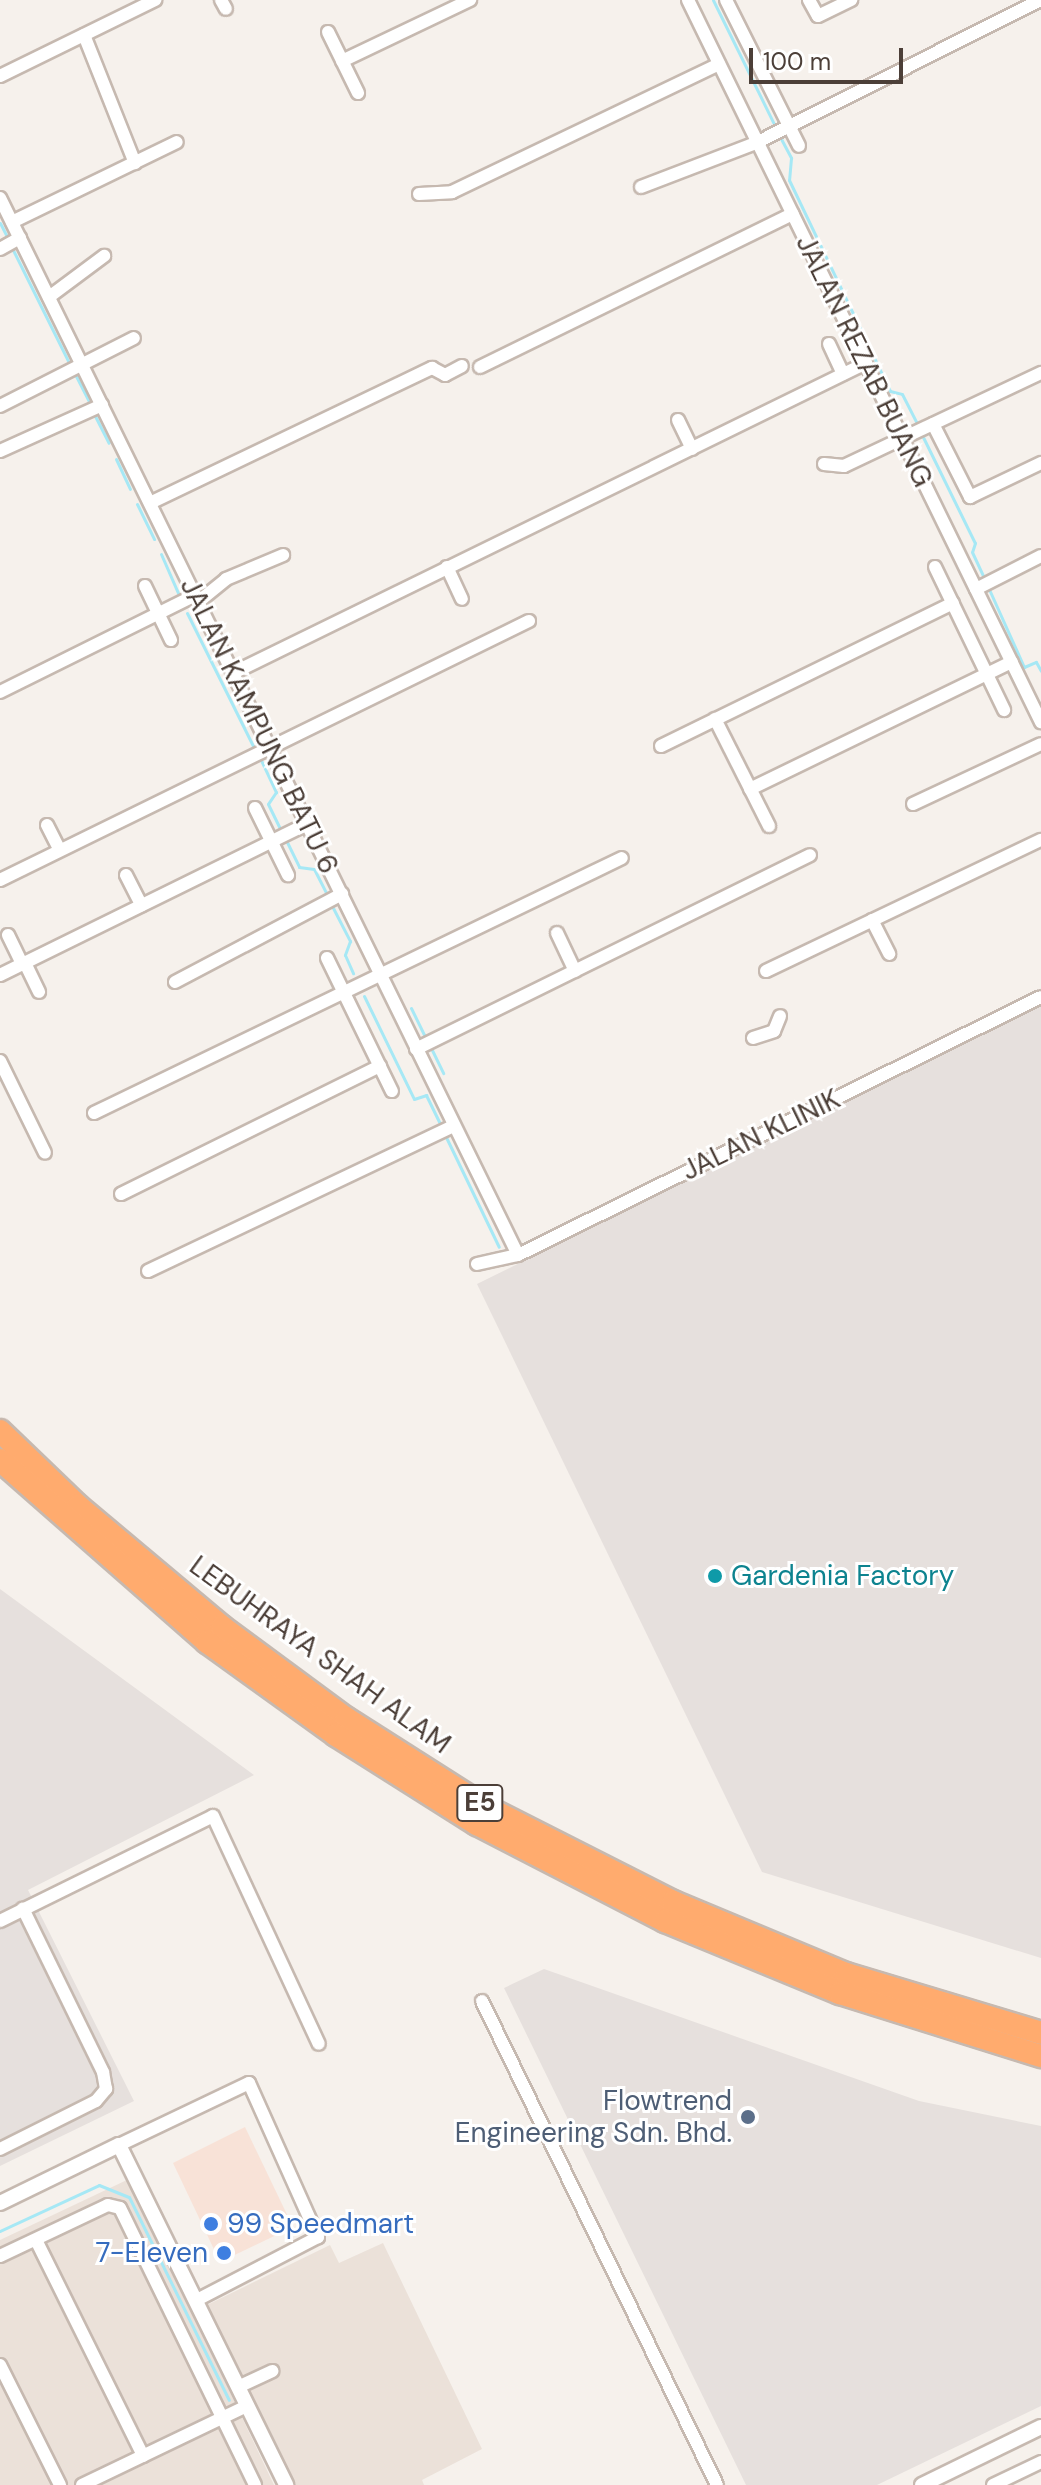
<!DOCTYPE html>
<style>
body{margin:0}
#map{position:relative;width:1041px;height:2485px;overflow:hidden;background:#f6f1ec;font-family:"DM Sans",sans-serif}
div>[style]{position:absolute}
.residential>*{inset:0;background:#ebe1d9}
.commercial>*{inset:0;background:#f8e2d7}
.industrial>*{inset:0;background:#e6e0dd}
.stream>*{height:3px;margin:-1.5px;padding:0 1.5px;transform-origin:1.5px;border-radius:1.5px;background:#a6e8f5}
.roads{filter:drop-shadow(2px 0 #c6b9b0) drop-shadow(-2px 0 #c6b9b0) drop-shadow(0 2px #c6b9b0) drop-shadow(0 -2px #c6b9b0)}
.minor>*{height:12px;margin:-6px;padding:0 6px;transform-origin:6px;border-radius:6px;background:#fff}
.tertiary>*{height:14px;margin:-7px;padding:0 7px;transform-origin:7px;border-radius:7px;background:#fff}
.motorway>*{height:22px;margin:-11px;padding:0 11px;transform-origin:11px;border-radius:11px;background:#ffab6e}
.dots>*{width:22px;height:22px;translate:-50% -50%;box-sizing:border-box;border:4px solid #fff;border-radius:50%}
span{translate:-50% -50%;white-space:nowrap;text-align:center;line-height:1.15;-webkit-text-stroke:6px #fff;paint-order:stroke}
.shield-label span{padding:2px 6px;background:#fff;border:2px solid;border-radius:6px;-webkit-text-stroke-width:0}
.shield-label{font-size:26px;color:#4c3f38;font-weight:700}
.street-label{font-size:28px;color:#4c3f38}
.culture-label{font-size:28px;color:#0d838f}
.left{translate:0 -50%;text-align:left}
.service-label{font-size:28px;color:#4e5e75}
.right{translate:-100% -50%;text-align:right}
.shop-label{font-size:28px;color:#366cbe}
.scale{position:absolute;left:749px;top:48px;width:154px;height:36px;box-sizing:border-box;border:4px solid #4c3f38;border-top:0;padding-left:10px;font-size:24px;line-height:28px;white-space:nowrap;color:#4c3f38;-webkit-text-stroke:6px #fff;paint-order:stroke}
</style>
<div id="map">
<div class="residential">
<div style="clip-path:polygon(129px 2179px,274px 2485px,0 2485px,0 2240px)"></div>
<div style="clip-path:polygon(383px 2243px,482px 2449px,422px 2480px,424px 2485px,293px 2485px,207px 2305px,330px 2245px,339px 2263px)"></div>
</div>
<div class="commercial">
<div style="clip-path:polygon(245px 2127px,293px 2227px,220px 2262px,173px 2163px)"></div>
</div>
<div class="industrial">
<div style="clip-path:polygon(1041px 1006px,1041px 1958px,762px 1872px,477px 1284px)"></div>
<div style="clip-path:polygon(0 1589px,254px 1775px,28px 1890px,134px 2101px,0 2166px)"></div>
<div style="clip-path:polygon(544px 1969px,919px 2101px,1041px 2126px,1041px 2406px,877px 2485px,746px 2485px,504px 1988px)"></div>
</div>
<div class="stream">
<div style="left:713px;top:0;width:143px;rotate:63.8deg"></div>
<div style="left:779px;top:135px;width:26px;rotate:62deg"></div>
<div style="left:791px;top:158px;width:22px;rotate:95deg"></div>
<div style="left:789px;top:180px;width:234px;rotate:64.4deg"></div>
<div style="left:890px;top:391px;width:12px;rotate:14deg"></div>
<div style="left:902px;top:394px;width:38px;rotate:63deg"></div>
<div style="left:0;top:223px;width:18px;rotate:63deg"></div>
<div style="left:11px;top:246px;width:128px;rotate:63.6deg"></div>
<div style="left:76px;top:376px;width:27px;rotate:63deg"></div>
<div style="left:95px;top:416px;width:30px;rotate:63deg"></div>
<div style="left:922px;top:435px;width:120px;rotate:63.9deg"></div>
<div style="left:975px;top:543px;width:9px;rotate:108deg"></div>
<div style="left:972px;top:552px;width:31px;rotate:65deg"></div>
<div style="left:116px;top:459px;width:33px;rotate:65deg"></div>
<div style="left:137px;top:504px;width:39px;rotate:64deg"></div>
<div style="left:161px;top:554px;width:43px;rotate:66.4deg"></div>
<div style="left:988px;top:587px;width:88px;rotate:65.8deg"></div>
<div style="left:1024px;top:667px;width:13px;rotate:-23deg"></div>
<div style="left:1036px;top:662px;width:10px;rotate:61deg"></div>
<div style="left:187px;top:613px;width:155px;rotate:63.6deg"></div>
<div style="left:260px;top:758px;width:38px;rotate:65deg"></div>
<div style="left:276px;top:792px;width:14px;rotate:124deg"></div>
<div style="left:268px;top:804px;width:32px;rotate:64deg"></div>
<div style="left:286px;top:840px;width:30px;rotate:64deg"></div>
<div style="left:299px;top:867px;width:15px;rotate:8deg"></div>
<div style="left:314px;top:869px;width:31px;rotate:63deg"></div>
<div style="left:331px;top:904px;width:42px;rotate:62.8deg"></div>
<div style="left:350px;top:941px;width:15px;rotate:110deg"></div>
<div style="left:345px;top:955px;width:20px;rotate:66deg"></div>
<div style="left:364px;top:996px;width:114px;rotate:64.1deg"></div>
<div style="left:414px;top:1099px;width:13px;rotate:-18deg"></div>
<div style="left:426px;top:1095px;width:37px;rotate:64deg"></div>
<div style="left:411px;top:1008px;width:37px;rotate:64deg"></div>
<div style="left:431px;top:1048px;width:28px;rotate:64deg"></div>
<div style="left:445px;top:1135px;width:124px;rotate:64.3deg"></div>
<div style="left:0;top:2231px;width:109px;rotate:-24.9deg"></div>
<div style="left:99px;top:2185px;width:32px;rotate:22deg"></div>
<div style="left:129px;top:2197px;width:226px;rotate:63.8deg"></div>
</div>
<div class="roads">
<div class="minor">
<div style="left:221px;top:0;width:10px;rotate:61deg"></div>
<div style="left:688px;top:0;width:804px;rotate:63.95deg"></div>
<div style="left:726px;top:0;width:163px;rotate:63.4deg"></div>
<div style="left:809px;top:0;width:18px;rotate:61deg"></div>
<div style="left:818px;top:16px;width:37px;rotate:-26deg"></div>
<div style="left:328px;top:32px;width:68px;rotate:63.8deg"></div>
<div style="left:84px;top:35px;width:138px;rotate:68.3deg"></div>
<div style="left:342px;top:61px;width:142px;rotate:-25.5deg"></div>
<div style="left:0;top:76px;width:173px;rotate:-26.1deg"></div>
<div style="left:641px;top:187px;width:125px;rotate:-21deg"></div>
<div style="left:758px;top:142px;width:316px;rotate:-26.7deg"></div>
<div style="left:419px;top:194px;width:33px;rotate:-3deg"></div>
<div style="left:452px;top:192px;width:296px;rotate:-25.6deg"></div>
<div style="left:0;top:198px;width:1177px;rotate:63.89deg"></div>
<div style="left:12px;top:222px;width:183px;rotate:-25.9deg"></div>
<div style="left:0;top:249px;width:23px;rotate:-29deg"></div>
<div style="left:49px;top:297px;width:69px;rotate:-36.7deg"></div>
<div style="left:829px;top:344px;width:33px;rotate:65deg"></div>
<div style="left:480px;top:367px;width:348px;rotate:-26.1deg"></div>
<div style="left:0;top:406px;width:150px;rotate:-26.9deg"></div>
<div style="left:678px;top:420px;width:32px;rotate:64deg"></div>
<div style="left:933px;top:424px;width:82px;rotate:63.1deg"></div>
<div style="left:970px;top:497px;width:79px;rotate:-25.6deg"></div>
<div style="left:0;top:451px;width:112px;rotate:-24.3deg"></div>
<div style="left:824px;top:464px;width:20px;rotate:6deg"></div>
<div style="left:844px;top:466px;width:218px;rotate:-25.3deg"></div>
<div style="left:150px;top:503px;width:313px;rotate:-25.6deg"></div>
<div style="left:432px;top:368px;width:15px;rotate:28deg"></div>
<div style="left:445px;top:375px;width:19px;rotate:-28deg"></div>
<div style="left:447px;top:567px;width:35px;rotate:65deg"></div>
<div style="left:935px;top:567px;width:159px;rotate:64.2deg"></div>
<div style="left:145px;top:586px;width:60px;rotate:64.3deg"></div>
<div style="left:976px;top:589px;width:73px;rotate:-26.9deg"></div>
<div style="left:198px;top:602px;width:36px;rotate:-39deg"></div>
<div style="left:226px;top:579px;width:62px;rotate:-22.8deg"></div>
<div style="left:233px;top:673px;width:705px;rotate:-26.09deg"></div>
<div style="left:0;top:692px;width:218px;rotate:-26.4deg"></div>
<div style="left:715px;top:719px;width:120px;rotate:63.2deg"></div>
<div style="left:661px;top:746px;width:325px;rotate:-26.1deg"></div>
<div style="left:750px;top:789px;width:291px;rotate:-25.9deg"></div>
<div style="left:913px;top:804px;width:141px;rotate:-25.1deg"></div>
<div style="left:255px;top:808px;width:75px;rotate:63.8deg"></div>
<div style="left:47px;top:825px;width:28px;rotate:63deg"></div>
<div style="left:126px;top:875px;width:34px;rotate:63deg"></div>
<div style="left:0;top:880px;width:589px;rotate:-26.09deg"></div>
<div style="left:872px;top:920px;width:38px;rotate:63deg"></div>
<div style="left:557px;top:933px;width:42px;rotate:64.7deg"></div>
<div style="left:8px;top:935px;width:32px;rotate:64deg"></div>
<div style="left:327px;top:958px;width:148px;rotate:64deg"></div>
<div style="left:25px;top:963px;width:32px;rotate:64deg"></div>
<div style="left:766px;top:971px;width:305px;rotate:-25.5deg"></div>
<div style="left:0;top:975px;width:342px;rotate:-26.2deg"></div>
<div style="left:175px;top:982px;width:189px;rotate:-27.8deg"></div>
<div style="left:753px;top:1038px;width:22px;rotate:-18deg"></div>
<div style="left:774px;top:1031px;width:16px;rotate:-68deg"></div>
<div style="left:416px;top:1049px;width:439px;rotate:-26.2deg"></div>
<div style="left:0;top:1061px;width:102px;rotate:63.9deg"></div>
<div style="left:94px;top:1113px;width:586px;rotate:-25.78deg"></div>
<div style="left:121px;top:1194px;width:289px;rotate:-26.3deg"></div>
<div style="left:477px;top:1264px;width:42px;rotate:-12.4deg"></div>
<div style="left:518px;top:1255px;width:583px;rotate:-26.26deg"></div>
<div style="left:148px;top:1271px;width:338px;rotate:-25.4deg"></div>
<div style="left:0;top:1921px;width:237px;rotate:-26.2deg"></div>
<div style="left:213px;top:1816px;width:251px;rotate:65.1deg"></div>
<div style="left:482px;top:2001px;width:538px;rotate:64.1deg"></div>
<div style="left:119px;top:2145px;width:144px;rotate:-25.5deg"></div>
<div style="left:249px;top:2083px;width:169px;rotate:65.9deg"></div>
<div style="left:318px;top:2237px;width:136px;rotate:152.5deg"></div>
<div style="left:0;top:2149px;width:107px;rotate:-26.6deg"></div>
<div style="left:96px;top:2101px;width:16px;rotate:-50deg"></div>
<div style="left:106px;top:2089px;width:17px;rotate:-100deg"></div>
<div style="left:103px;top:2072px;width:182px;rotate:-116.1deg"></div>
<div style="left:36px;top:2240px;width:241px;rotate:63.6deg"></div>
<div style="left:0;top:2256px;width:119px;rotate:-25.3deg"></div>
<div style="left:108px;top:2205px;width:12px;rotate:14deg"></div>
<div style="left:120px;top:2208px;width:308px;rotate:64deg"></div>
<div style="left:0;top:2365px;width:134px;rotate:63.4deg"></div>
<div style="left:238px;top:2387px;width:38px;rotate:-25deg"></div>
<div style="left:82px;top:2485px;width:183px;rotate:-25.6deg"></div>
<div style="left:993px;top:2485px;width:53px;rotate:-25.6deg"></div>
</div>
<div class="tertiary">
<div style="left:0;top:2203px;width:132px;rotate:-26deg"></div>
<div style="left:119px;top:2145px;width:379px;rotate:63.8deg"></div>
<div style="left:922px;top:2485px;width:132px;rotate:-26deg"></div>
</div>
<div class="motorway">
<div style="left:0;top:1431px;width:108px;rotate:43.9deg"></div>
<div style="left:78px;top:1506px;width:188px;rotate:40deg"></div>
<div style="left:222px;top:1627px;width:155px;rotate:36.4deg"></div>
<div style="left:347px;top:1719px;width:160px;rotate:32.5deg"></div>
<div style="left:482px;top:1805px;width:214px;rotate:26.9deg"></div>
<div style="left:673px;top:1902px;width:187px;rotate:22.6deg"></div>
<div style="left:846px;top:1974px;width:204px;rotate:16.8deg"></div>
<div style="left:0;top:1460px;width:276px;rotate:41.3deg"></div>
<div style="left:207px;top:1642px;width:159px;rotate:35.8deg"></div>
<div style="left:336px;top:1735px;width:167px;rotate:32.3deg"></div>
<div style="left:477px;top:1824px;width:212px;rotate:27.3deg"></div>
<div style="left:665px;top:1921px;width:189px;rotate:22.4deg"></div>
<div style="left:840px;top:1993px;width:211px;rotate:17.4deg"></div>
</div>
</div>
<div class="dots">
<div style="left:715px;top:1576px;background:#0f9aa8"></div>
<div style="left:748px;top:2117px;background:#5c6f8a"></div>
<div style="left:211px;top:2224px;background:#3f7fe0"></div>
<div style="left:224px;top:2253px;background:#3f7fe0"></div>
</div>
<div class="shield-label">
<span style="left:480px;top:1803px">E5</span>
</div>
<div class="street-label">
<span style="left:864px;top:361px;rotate:64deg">JALAN REZAB BUANG</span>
<span style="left:259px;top:726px;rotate:64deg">JALAN KAMPUNG BATU 6</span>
<span style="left:761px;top:1135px;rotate:-26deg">JALAN KLINIK</span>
<span style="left:320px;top:1655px;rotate:36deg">LEBUHRAYA SHAH ALAM</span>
</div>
<div class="culture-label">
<span class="left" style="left:731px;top:1576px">Gardenia Factory</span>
</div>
<div class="service-label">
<span class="right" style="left:732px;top:2117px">Flowtrend<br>Engineering Sdn. Bhd.</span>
</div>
<div class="shop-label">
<span class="left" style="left:227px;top:2224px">99 Speedmart</span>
<span class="right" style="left:208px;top:2253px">7-Eleven</span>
</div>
<div class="scale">100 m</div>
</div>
